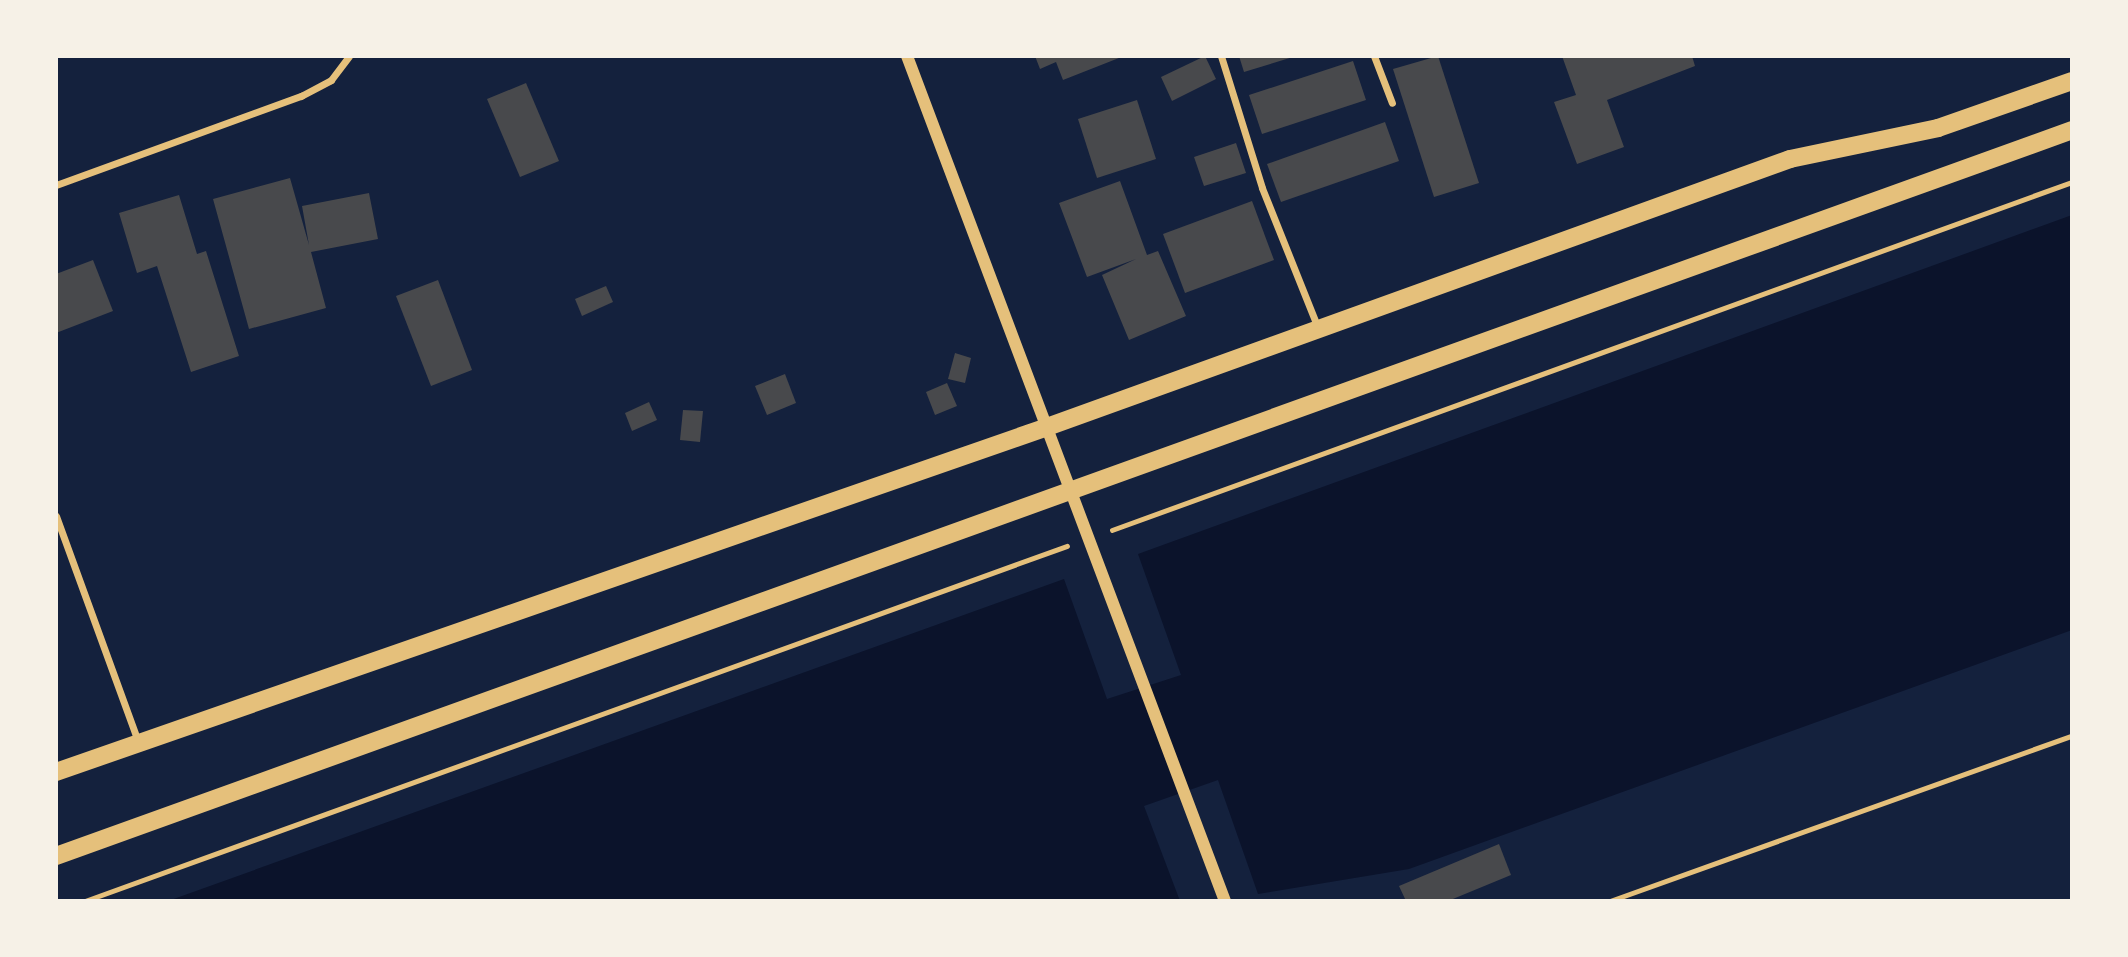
<!DOCTYPE html>
<style>
body{margin:0}
#map{position:relative;width:2128px;height:957px;overflow:hidden;background:#14213d;font-family:Manrope,sans-serif}
div>[style]{position:absolute}
.water>*{inset:0;background:#0b132b}
.building>*{inset:0;background:#48494c}
.path>*{height:4.5px;margin:-2.25px;padding:0 2.25px;transform-origin:2.25px;border-radius:2.25px;background:#e5c07b}
.minor>*{height:7px;margin:-3.5px;padding:0 3.5px;transform-origin:3.5px;border-radius:3.5px;background:#e5c07b}
.tertiary>*{height:12px;margin:-6px;padding:0 6px;transform-origin:6px;border-radius:6px;background:#e5c07b}
.primary>*{height:18px;margin:-9px;padding:0 9px;transform-origin:9px;border-radius:9px;background:#e5c07b}
span{translate:-50% -50%;white-space:nowrap;text-align:center;line-height:1.15;-webkit-text-stroke:5px #f6f1e7;paint-order:stroke}
.frame{position:absolute;inset:0;border:58px solid #f6f1e7;pointer-events:none}
</style>
<div id="map">
<div class="water">
<div style="clip-path:polygon(2072px 215px,2072px 630px,1409px 869px,1258px 894px,1218px 780px,1144px 806px,1180px 901px,168px 901px,1064px 579px,1107px 699px,1181px 675px,1138px 554px)"></div>
</div>
<div class="building">
<div style="clip-path:polygon(1035px 56px,1124px 56px,1063px 80px,1056px 62px,1040px 69px)"></div>
<div style="clip-path:polygon(1205px 56px,1216px 79px,1172px 101px,1161px 77px)"></div>
<div style="clip-path:polygon(1239px 56px,1292px 56px,1293px 57px,1244px 72px)"></div>
<div style="clip-path:polygon(1438px 56px,1479px 183px,1434px 197px,1393px 69px)"></div>
<div style="clip-path:polygon(1562px 56px,1692px 56px,1695px 66px,1607px 100px,1624px 147px,1577px 164px,1554px 102px,1576px 95px)"></div>
<div style="clip-path:polygon(1353px 61px,1366px 100px,1262px 134px,1249px 95px)"></div>
<div style="clip-path:polygon(526px 83px,559px 161px,520px 177px,487px 99px)"></div>
<div style="clip-path:polygon(1137px 100px,1156px 159px,1097px 178px,1078px 119px)"></div>
<div style="clip-path:polygon(1385px 122px,1399px 161px,1281px 202px,1267px 164px)"></div>
<div style="clip-path:polygon(1236px 143px,1246px 173px,1204px 186px,1194px 157px)"></div>
<div style="clip-path:polygon(290px 178px,309px 245px,302px 206px,369px 193px,378px 239px,311px 252px,326px 308px,249px 329px,213px 199px)"></div>
<div style="clip-path:polygon(1120px 181px,1147px 255px,1158px 251px,1186px 316px,1129px 340px,1102px 275px,1136px 259px,1087px 277px,1059px 203px)"></div>
<div style="clip-path:polygon(179px 195px,197px 254px,206px 251px,239px 356px,191px 372px,157px 266px,137px 273px,119px 213px)"></div>
<div style="clip-path:polygon(1252px 201px,1274px 260px,1185px 293px,1163px 234px)"></div>
<div style="clip-path:polygon(93px 260px,113px 311px,56px 333px,56px 274px)"></div>
<div style="clip-path:polygon(438px 280px,472px 370px,431px 386px,396px 296px)"></div>
<div style="clip-path:polygon(606px 286px,613px 302px,582px 316px,575px 299px)"></div>
<div style="clip-path:polygon(955px 353px,971px 358px,965px 383px,948px 379px)"></div>
<div style="clip-path:polygon(785px 374px,796px 403px,767px 415px,755px 386px)"></div>
<div style="clip-path:polygon(947px 383px,957px 406px,935px 415px,926px 392px)"></div>
<div style="clip-path:polygon(649px 402px,657px 420px,632px 431px,625px 413px)"></div>
<div style="clip-path:polygon(683px 410px,703px 411px,700px 442px,680px 440px)"></div>
<div style="clip-path:polygon(1499px 844px,1511px 875px,1448px 901px,1406px 901px,1399px 886px)"></div>
</div>
<div class="path">
<div style="left:1112px;top:530px;width:1021px;rotate:-19.93deg"></div>
<div style="left:85px;top:901px;width:1044px;rotate:-19.88deg"></div>
<div style="left:1610px;top:901px;width:491px;rotate:-19.7deg"></div>
</div>
<div class="minor">
<div style="left:1221px;top:56px;width:138px;rotate:72.7deg"></div>
<div style="left:1262px;top:188px;width:151px;rotate:68.2deg"></div>
<div style="left:1374px;top:56px;width:50px;rotate:69deg"></div>
<div style="left:56px;top:185px;width:261px;rotate:-20deg"></div>
<div style="left:301px;top:96px;width:34px;rotate:-28deg"></div>
<div style="left:331px;top:80px;width:30px;rotate:-53deg"></div>
<div style="left:56px;top:516px;width:239px;rotate:70deg"></div>
</div>
<div class="tertiary">
<div style="left:907px;top:56px;width:903px;rotate:69.38deg"></div>
</div>
<div class="primary">
<div style="left:56px;top:772px;width:1049px;rotate:-19.19deg"></div>
<div style="left:1047px;top:427px;width:790px;rotate:-19.83deg"></div>
<div style="left:1790px;top:159px;width:151px;rotate:-11.8deg"></div>
<div style="left:1938px;top:128px;width:142px;rotate:-19.3deg"></div>
<div style="left:56px;top:856px;width:2143px;rotate:-19.8deg"></div>
</div>
<div class="frame"></div>
</div>
